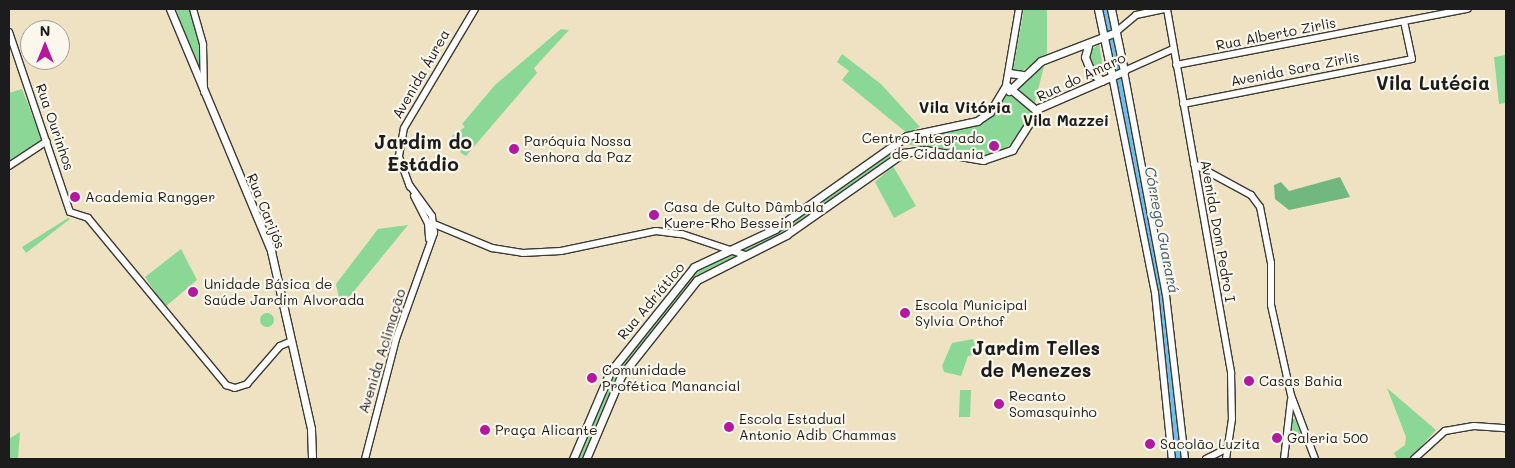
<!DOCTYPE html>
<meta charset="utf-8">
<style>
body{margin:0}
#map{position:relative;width:1515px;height:468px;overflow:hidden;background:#eee2c3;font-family:Mali,sans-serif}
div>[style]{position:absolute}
.green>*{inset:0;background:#8bd896}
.round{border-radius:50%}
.forest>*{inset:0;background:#70b87f}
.river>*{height:8px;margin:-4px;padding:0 4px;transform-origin:4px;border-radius:4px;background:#70bdea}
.roads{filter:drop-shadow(1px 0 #3c3a35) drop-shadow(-1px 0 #3c3a35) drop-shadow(0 1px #3c3a35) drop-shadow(0 -1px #3c3a35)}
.secondary>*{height:6px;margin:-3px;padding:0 3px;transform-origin:3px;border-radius:3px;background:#fff}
.primary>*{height:7px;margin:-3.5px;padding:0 3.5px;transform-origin:3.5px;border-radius:3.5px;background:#fff}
.dots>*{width:14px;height:14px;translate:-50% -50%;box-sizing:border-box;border:2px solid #fbf7ec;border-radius:50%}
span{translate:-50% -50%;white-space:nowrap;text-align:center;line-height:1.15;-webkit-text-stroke:4.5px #fbf7ec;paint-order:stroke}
.street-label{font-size:14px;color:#1c1c1c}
.poi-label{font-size:14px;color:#1c1c1c}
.right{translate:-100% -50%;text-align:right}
.left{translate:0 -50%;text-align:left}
.neighbourhood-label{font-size:15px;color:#1c1c1c;font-weight:700}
.water-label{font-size:15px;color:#3e5c6e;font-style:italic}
.quarter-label{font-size:16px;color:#1c1c1c;font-weight:700}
.district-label{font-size:19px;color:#1c1c1c;font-weight:700}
.frame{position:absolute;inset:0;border:10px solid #1c1c1c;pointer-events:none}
.north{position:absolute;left:20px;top:20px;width:50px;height:50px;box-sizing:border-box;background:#fbf7ec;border:1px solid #a29f99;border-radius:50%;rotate:0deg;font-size:14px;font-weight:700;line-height:20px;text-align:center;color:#1c1c1c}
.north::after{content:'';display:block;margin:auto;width:18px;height:22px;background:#b5179e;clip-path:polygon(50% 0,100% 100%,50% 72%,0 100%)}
</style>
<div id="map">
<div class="green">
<div style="clip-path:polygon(176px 9px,189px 9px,193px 18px,201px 48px,200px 81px)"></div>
<div style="clip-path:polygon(1024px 9px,1047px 9px,1047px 54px,1022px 71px,1013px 70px)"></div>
<div style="clip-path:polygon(561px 29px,569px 30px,534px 68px,537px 73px,466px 156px,461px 153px,452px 136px,465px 127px,462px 124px,495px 85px)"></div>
<div style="clip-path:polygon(1099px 44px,1104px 73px,1102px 77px,1096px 77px,1086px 54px)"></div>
<div style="clip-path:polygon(842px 54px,881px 84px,920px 127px,907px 133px,842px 80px,849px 71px,837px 62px)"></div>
<div style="clip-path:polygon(1506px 55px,1506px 103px,1499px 104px,1494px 57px)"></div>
<div style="clip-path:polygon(1045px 62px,1034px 106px,1013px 89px)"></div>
<div style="clip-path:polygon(22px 89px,42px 140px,9px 161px,9px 93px)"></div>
<div style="clip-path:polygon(1009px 93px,1033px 112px,1015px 141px,1000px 152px,982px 157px,905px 144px,905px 140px,927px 133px,979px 124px)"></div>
<div style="clip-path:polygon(899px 144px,904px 150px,796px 226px,696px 278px,619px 375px,583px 459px,576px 459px,612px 374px,696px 269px,766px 236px)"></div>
<div style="clip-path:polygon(893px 166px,916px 206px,894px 218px,875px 182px)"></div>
<div style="clip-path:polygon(68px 218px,70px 219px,26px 253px,22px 247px)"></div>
<div style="clip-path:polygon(408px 225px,341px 307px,336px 284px,378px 229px)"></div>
<div style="clip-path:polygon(181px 249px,197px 280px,165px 307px,145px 277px)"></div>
<div class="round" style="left:260px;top:313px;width:14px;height:14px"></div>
<div style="clip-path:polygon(973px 339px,977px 354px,968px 356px,961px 376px,944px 372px,942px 366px,952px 343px)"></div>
<div style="clip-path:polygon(1387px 388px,1436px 430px,1410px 459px,1397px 459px,1394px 453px,1405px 445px,1406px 437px)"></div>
<div style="clip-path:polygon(960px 390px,971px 390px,970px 417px,959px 417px)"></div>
<div style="clip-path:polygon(1295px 418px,1304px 441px,1292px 446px,1292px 420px)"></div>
<div style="clip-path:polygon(20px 432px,18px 459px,9px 459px,9px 439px)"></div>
</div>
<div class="forest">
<div style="clip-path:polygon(1340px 177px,1350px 197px,1289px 210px,1275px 199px,1274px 185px,1281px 182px,1289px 191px)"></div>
</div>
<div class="river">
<div style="left:1104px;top:9px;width:280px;rotate:78.7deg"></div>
<div style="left:1159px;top:284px;width:176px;rotate:83.5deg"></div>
</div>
<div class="roads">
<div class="secondary">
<div style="left:193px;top:9px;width:37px;rotate:74deg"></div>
<div style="left:203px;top:45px;width:47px;rotate:88.8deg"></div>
<div style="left:1167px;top:9px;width:370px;rotate:80deg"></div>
<div style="left:1231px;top:373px;width:46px;rotate:88.8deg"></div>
<div style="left:1232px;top:419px;width:40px;rotate:98.5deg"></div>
<div style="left:9px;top:32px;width:190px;rotate:71.3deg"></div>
<div style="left:70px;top:212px;width:19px;rotate:18deg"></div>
<div style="left:88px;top:218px;width:217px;rotate:50.4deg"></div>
<div style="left:226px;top:385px;width:9px;rotate:18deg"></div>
<div style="left:235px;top:388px;width:13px;rotate:-18deg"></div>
<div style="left:247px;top:384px;width:50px;rotate:-49deg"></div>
<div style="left:280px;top:346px;width:13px;rotate:-23deg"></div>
<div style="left:1116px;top:32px;width:26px;rotate:-40deg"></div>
<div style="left:1136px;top:15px;width:29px;rotate:-12deg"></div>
<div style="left:1173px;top:49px;width:54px;rotate:155.8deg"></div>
<div style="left:1124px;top:71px;width:228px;rotate:79.4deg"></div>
<div style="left:1166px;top:295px;width:165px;rotate:83.4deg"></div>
<div style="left:1176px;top:65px;width:297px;rotate:-10.9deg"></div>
<div style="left:1112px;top:76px;width:221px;rotate:78.8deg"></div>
<div style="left:1155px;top:293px;width:167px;rotate:84.2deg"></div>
<div style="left:1006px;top:85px;width:77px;rotate:-80.3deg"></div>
<div style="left:1183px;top:104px;width:233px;rotate:-11.1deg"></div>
<div style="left:1412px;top:59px;width:38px;rotate:-102deg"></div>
<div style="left:1194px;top:164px;width:65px;rotate:28.5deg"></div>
<div style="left:1251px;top:195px;width:15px;rotate:53deg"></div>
<div style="left:1260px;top:207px;width:57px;rotate:78.9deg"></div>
<div style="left:1271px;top:263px;width:42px;rotate:90deg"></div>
<div style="left:1271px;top:305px;width:92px;rotate:77.5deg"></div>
<div style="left:1291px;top:395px;width:68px;rotate:69.4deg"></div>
<div style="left:9px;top:166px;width:45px;rotate:-33.3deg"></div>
<div style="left:410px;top:187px;width:33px;rotate:-110deg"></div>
<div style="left:399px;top:156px;width:28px;rotate:-80deg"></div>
<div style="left:404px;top:128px;width:139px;rotate:-59.2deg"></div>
<div style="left:414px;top:196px;width:30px;rotate:63deg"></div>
<div style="left:428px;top:223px;width:16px;rotate:86deg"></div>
<div style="left:434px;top:224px;width:63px;rotate:22.5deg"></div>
<div style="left:492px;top:248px;width:31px;rotate:9deg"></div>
<div style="left:523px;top:253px;width:38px;rotate:-3deg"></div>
<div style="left:561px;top:251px;width:97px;rotate:-11.9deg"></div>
<div style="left:656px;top:231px;width:26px;rotate:7deg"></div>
<div style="left:682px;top:234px;width:66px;rotate:18.4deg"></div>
<div style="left:365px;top:459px;width:124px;rotate:-75.5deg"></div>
<div style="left:396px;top:339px;width:113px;rotate:-70.3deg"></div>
<div style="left:434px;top:233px;width:17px;rotate:-97deg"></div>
<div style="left:432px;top:216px;width:39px;rotate:-126deg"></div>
<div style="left:1206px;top:459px;width:25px;rotate:-27deg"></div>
<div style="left:1284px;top:459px;width:60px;rotate:-83.3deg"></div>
<div style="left:1414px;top:459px;width:42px;rotate:-42.1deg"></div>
<div style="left:1445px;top:431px;width:29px;rotate:-10deg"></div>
<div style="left:1474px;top:426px;width:32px;rotate:4deg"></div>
</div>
<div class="primary">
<div style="left:170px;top:9px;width:262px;rotate:67.3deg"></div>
<div style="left:271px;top:251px;width:182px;rotate:77.3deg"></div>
<div style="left:311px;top:429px;width:30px;rotate:88deg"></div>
<div style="left:1098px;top:9px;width:68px;rotate:78.2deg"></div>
<div style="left:1088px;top:46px;width:11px;rotate:105deg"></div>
<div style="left:1085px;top:57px;width:16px;rotate:68deg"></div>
<div style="left:1091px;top:72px;width:14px;rotate:39deg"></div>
<div style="left:1009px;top:73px;width:14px;rotate:8deg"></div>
<div style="left:1009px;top:91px;width:44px;rotate:-43.2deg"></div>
<div style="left:1041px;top:61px;width:80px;rotate:-21.1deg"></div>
<div style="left:573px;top:459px;width:95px;rotate:-67deg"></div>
<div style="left:610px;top:372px;width:134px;rotate:-51.3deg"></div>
<div style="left:694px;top:267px;width:89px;rotate:-25.1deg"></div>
<div style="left:775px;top:229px;width:161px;rotate:-35.2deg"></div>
<div style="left:907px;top:136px;width:72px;rotate:-12.1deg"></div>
<div style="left:977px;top:121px;width:16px;rotate:-35deg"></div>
<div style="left:990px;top:112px;width:31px;rotate:-59deg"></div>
<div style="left:1006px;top:85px;width:40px;rotate:40deg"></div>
<div style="left:586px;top:459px;width:90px;rotate:-67.1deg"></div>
<div style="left:621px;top:376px;width:122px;rotate:-51.6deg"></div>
<div style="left:697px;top:280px;width:100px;rotate:-26.8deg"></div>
<div style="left:786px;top:235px;width:143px;rotate:-35deg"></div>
<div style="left:903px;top:153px;width:22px;rotate:-8deg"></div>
<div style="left:925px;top:150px;width:59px;rotate:9.8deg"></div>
<div style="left:983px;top:160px;width:31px;rotate:-19deg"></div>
<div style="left:1012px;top:150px;width:50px;rotate:-57.3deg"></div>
<div style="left:1039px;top:108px;width:93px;rotate:-23.5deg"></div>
<div style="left:1124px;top:71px;width:63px;rotate:-101.8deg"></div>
</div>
</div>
<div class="dots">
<div style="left:994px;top:146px;background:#b5179e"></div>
<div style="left:514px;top:149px;background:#b5179e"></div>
<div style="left:75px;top:197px;background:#b5179e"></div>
<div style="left:654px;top:215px;background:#b5179e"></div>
<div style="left:193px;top:292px;background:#b5179e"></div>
<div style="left:905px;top:313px;background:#b5179e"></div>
<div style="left:592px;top:378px;background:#b5179e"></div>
<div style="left:1249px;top:381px;background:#b5179e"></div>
<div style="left:999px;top:404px;background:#b5179e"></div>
<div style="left:729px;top:427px;background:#b5179e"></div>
<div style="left:485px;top:430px;background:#b5179e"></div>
<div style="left:1277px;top:438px;background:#b5179e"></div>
<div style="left:1150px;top:444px;background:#b5179e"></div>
</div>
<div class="street-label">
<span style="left:1276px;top:34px;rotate:-11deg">Rua Alberto Zirlis</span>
<span style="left:1295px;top:69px;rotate:-11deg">Avenida Sara Zirlis</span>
<span style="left:421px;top:74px;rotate:-60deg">Avenida Áurea</span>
<span style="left:1081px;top:77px;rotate:-25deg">Rua do Amaro</span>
<span style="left:55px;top:127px;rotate:71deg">Rua Ourinhos</span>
<span style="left:266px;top:211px;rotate:68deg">Rua Carijós</span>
<span style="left:1218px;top:231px;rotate:80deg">Avenida Dom Pedro I</span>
<span style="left:651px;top:301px;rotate:-50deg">Rua Adriático</span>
<span style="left:382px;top:351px;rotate:-73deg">Avenida Aclimação</span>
</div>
<div class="poi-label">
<span class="right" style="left:984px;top:146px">Centro Integrado<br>de Cidadania</span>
<span class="left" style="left:524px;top:149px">Paróquia Nossa<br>Senhora da Paz</span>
<span class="left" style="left:85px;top:197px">Academia Rangger</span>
<span class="left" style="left:664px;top:215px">Casa de Culto Dâmbala<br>Kuere-Rho Bessein</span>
<span class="left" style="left:204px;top:292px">Unidade Básica de<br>Saúde Jardim Alvorada</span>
<span class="left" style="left:915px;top:313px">Escola Municipal<br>Sylvia Orthof</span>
<span class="left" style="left:602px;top:378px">Comunidade<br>Profética Manancial</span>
<span class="left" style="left:1259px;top:381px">Casas Bahia</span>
<span class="left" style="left:1009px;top:404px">Recanto<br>Somasquinho</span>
<span class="left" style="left:739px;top:427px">Escola Estadual<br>Antonio Adib Chammas</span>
<span class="left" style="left:495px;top:430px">Praça Alicante</span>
<span class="left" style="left:1287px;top:438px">Galeria 500</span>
<span class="left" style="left:1160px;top:444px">Sacolão Luzita</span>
</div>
<div class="neighbourhood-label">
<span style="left:1066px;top:121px">Vila Mazzei</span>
</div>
<div class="water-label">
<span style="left:1162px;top:230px;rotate:79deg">Córrego Guarará</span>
</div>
<div class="quarter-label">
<span style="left:965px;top:107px">Vila Vitória</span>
</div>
<div class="district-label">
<span style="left:1433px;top:83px">Vila Lutécia</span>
<span style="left:423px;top:153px">Jardim do<br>Estádio</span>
<span style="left:1036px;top:359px">Jardim Telles<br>de Menezes</span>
</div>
<div class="frame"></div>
<div class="north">N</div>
</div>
